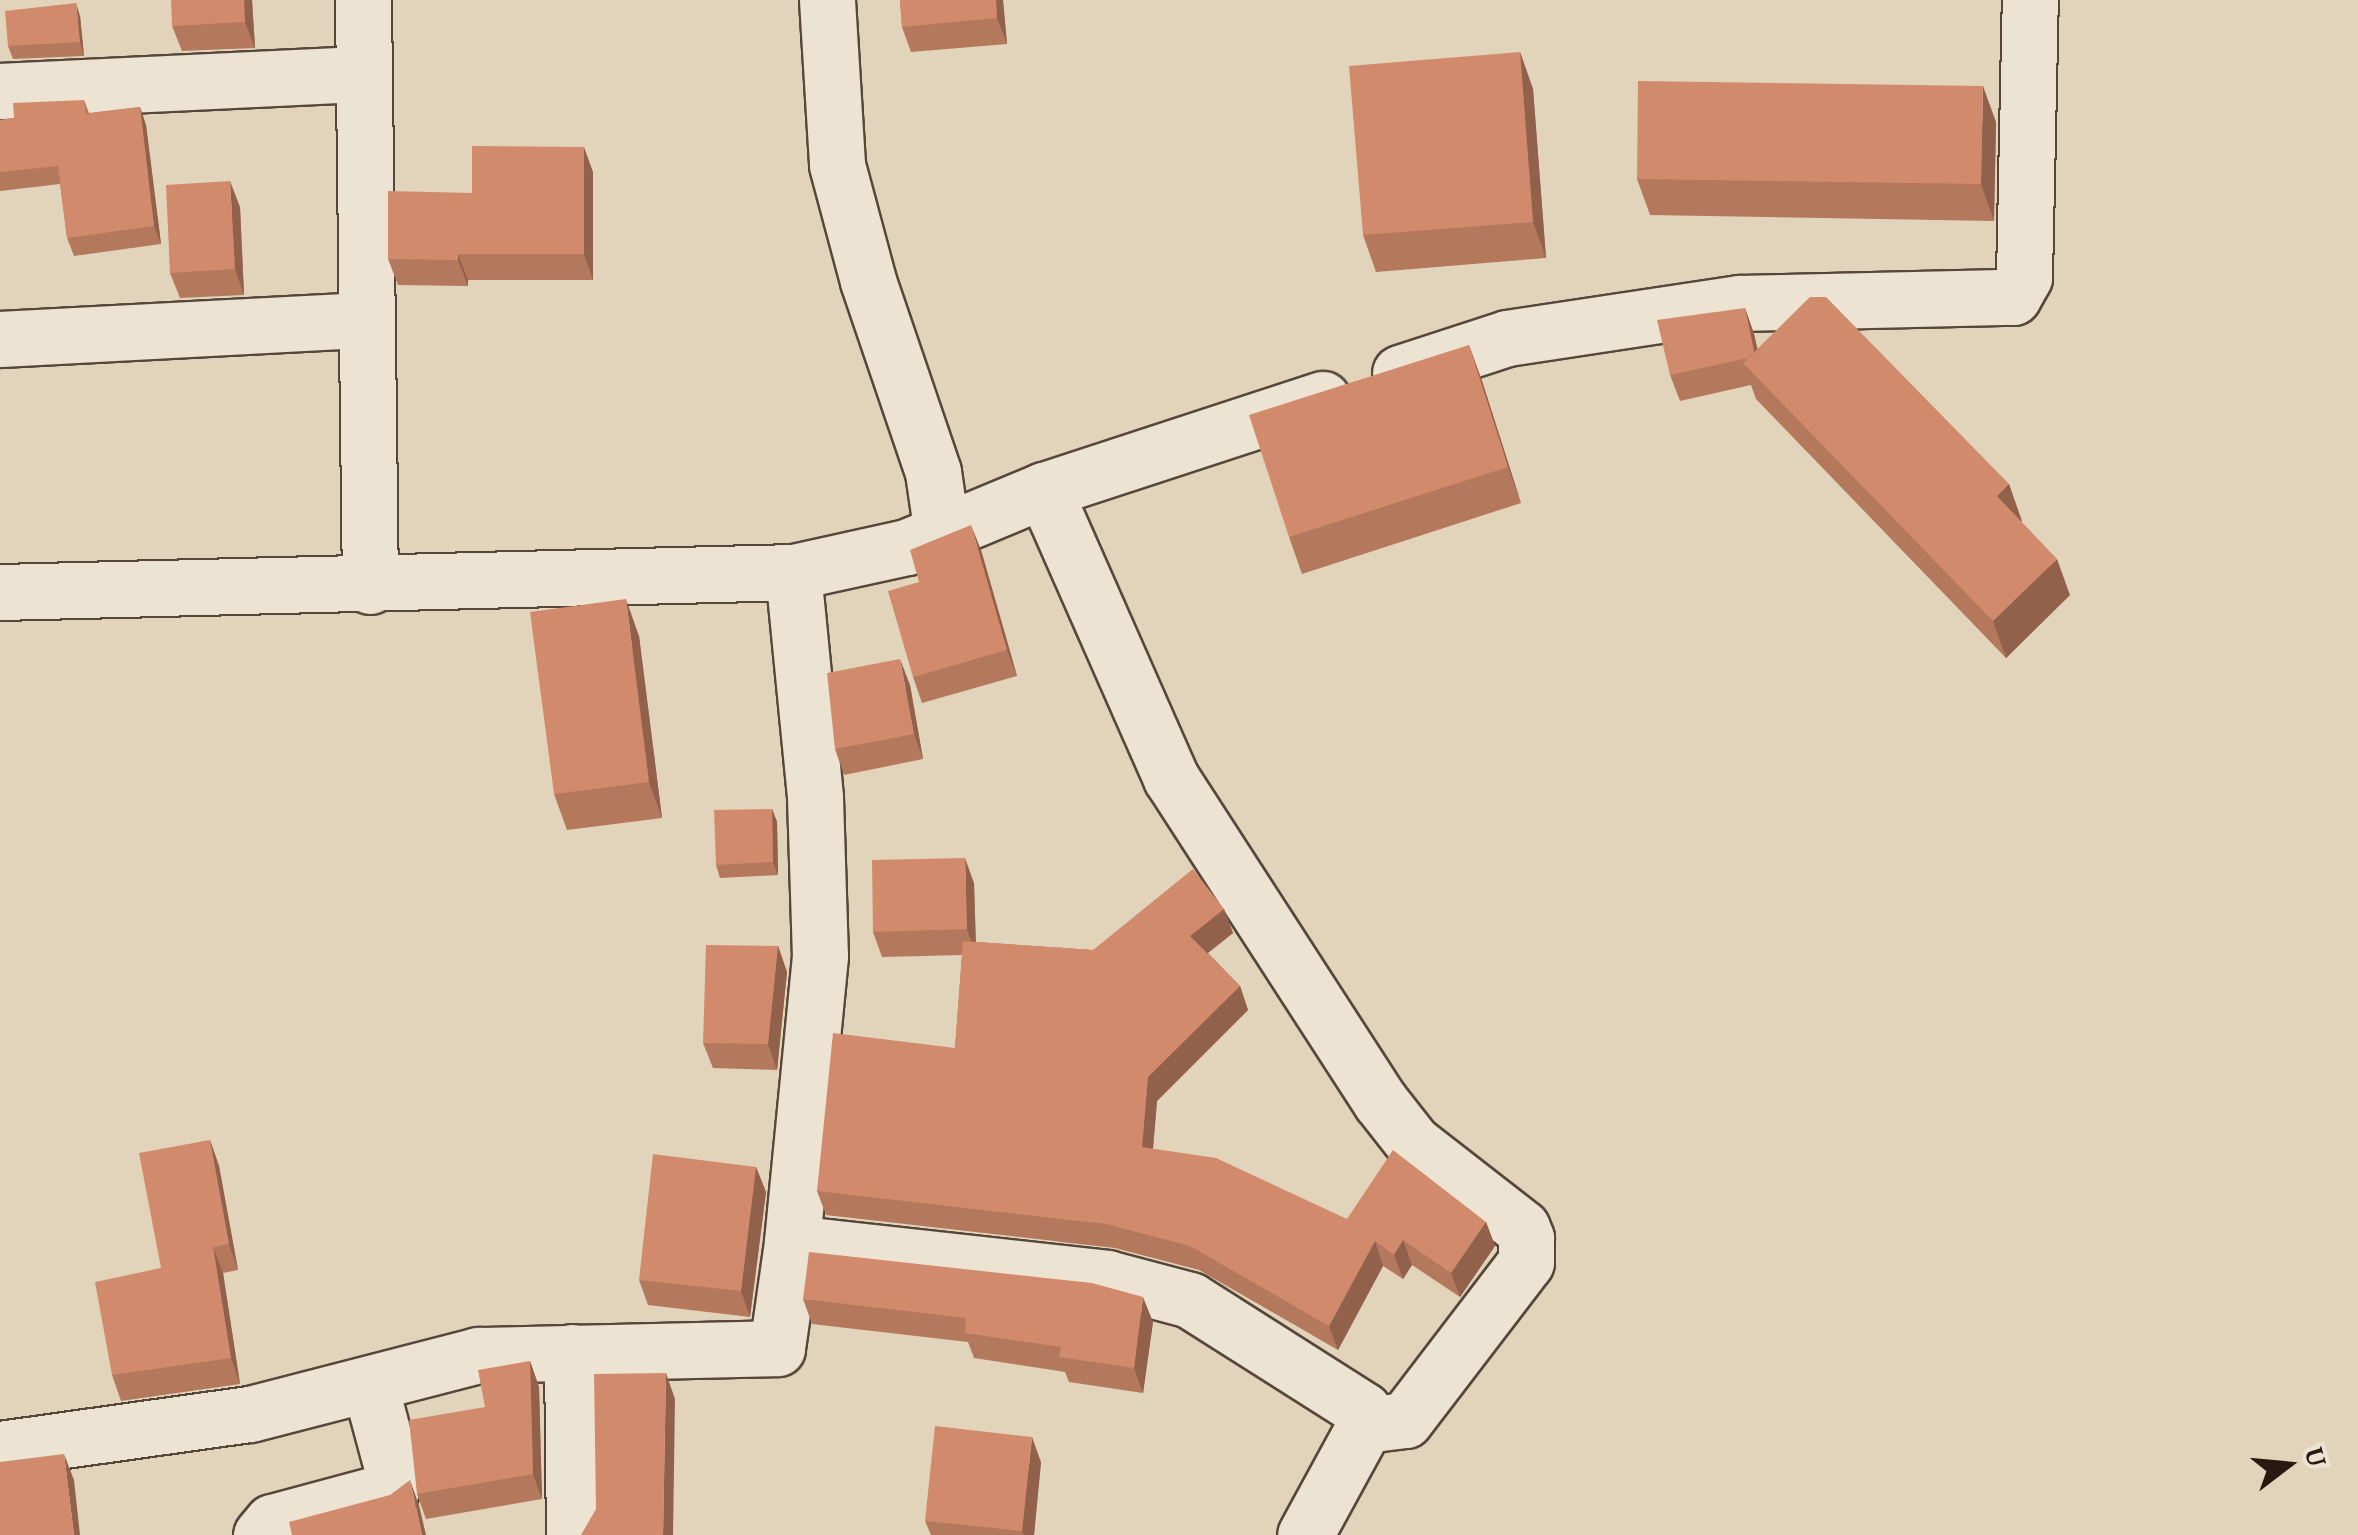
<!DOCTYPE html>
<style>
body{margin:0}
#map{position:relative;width:2358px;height:1535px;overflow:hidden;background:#e2d4bb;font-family:"Gentium Book Plus",serif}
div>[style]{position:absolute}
.roads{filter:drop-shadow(2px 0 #57473b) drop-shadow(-2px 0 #57473b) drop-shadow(0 2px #57473b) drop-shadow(0 -2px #57473b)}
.street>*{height:55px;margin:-27.5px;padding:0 27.5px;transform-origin:27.5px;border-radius:27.5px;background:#ece3d3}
.wall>*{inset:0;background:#b4785d}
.shaded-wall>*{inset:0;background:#92614c}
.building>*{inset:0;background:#d18b6c}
span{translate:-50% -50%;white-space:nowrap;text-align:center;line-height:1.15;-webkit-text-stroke:8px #ece3d3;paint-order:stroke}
.north{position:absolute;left:2238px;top:1415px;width:100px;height:100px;-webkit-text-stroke:8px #ece3d3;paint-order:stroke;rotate:74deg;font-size:28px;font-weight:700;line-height:40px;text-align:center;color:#291810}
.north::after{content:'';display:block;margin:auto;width:35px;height:45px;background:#291810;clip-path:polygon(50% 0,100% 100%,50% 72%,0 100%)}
</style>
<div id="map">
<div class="roads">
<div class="street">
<div style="left:363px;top:0;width:586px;rotate:89.32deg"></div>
<div style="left:827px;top:0;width:165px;rotate:86.5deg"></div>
<div style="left:837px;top:165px;width:120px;rotate:75deg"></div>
<div style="left:868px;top:281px;width:202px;rotate:71.2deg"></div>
<div style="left:933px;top:472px;width:63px;rotate:81.7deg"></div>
<div style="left:0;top:91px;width:364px;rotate:-2.7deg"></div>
<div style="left:0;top:339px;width:366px;rotate:-3deg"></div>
<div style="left:1400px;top:373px;width:113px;rotate:-18.1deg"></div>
<div style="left:1507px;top:338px;width:235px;rotate:-8.6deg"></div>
<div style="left:1739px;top:303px;width:274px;rotate:-1.3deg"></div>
<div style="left:2013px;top:297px;width:23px;rotate:-61deg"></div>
<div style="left:2024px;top:277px;width:277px;rotate:-88.8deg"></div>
<div style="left:1044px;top:490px;width:315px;rotate:66.2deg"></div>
<div style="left:1171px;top:778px;width:385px;rotate:57.1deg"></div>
<div style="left:1380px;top:1101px;width:53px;rotate:51.8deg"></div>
<div style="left:1413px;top:1143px;width:138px;rotate:37.9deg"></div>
<div style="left:1522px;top:1228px;width:11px;rotate:68deg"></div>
<div style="left:1526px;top:1238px;width:24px;rotate:90deg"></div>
<div style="left:1526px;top:1262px;width:199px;rotate:127.4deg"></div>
<div style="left:1405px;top:1420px;width:40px;rotate:172.9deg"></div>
<div style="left:793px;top:572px;width:227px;rotate:84.4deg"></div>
<div style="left:815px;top:798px;width:158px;rotate:88.2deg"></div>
<div style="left:820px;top:956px;width:288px;rotate:95.6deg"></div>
<div style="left:792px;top:1243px;width:317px;rotate:6.3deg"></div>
<div style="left:1107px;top:1278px;width:86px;rotate:14.8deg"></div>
<div style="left:1190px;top:1300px;width:205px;rotate:32.4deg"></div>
<div style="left:1363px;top:1410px;width:15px;rotate:82deg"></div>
<div style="left:1365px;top:1425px;width:125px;rotate:118.6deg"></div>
<div style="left:0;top:592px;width:793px;rotate:-1.44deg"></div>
<div style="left:793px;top:572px;width:117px;rotate:-12.4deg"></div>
<div style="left:907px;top:547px;width:148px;rotate:-22.6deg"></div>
<div style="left:1044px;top:490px;width:293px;rotate:-18.1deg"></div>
<div style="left:572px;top:1352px;width:183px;rotate:89.4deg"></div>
<div style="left:0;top:1449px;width:252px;rotate:-8deg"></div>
<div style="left:250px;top:1414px;width:236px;rotate:-14.5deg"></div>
<div style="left:478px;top:1355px;width:299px;rotate:-1.3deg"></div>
<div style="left:777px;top:1348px;width:106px;rotate:-81.9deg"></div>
<div style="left:261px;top:1535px;width:17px;rotate:-50deg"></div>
<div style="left:272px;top:1522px;width:123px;rotate:-15.1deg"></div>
<div style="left:391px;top:1490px;width:12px;rotate:-70deg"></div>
<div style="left:395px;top:1479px;width:96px;rotate:-105deg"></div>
</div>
</div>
<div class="wall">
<div style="clip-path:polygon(252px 0,255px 48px,182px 51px,172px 26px)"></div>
<div style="clip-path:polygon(900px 0,1003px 0,1007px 44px,911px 52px,902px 27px)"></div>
<div style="clip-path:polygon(80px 16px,84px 56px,13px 59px,8px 46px)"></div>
<div style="clip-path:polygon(1520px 52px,1533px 89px,1546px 258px,1376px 272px,1363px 235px)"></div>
<div style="clip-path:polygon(84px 100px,89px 113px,140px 107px,146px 125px,161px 244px,74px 256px,67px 238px,60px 184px,0 191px,0 120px,14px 118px)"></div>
<div style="clip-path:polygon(1996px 122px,1994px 221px,1650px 215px,1637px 179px)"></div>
<div style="clip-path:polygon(593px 172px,593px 280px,468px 280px,468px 286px,398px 285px,388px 259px,472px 193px)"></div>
<div style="clip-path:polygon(240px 207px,244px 295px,180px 298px,170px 273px)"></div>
<div style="clip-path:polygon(1745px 308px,1754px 334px,1757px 348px,2009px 484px,2021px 522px,2070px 595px,2006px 658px,1756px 399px,1751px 385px,1680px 401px,1670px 375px)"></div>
<div style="clip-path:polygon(1469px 345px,1482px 381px,1521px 503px,1302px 574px,1289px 537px)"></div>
<div style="clip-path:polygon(981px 550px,1017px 676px,922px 703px,913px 677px,919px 582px)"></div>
<div style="clip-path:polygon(639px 636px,662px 818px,567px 830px,554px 794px)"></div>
<div style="clip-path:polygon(910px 685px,923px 759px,844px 775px,835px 749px)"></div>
<div style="clip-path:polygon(772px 809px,777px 822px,778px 875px,720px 878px,716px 865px)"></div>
<div style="clip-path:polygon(974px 883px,976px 942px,1093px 950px,1224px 909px,1233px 933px,1208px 953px,1240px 986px,1248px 1010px,1157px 1101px,1153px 1149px,1347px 1219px,1486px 1222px,1495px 1246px,1460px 1297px,1412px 1265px,1403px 1279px,1383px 1266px,1338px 1350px,1199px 1270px,1115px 1248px,826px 1215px,817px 1191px,955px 1048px,962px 955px,882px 957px,873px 932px)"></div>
<div style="clip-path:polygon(778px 946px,787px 972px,777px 1070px,713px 1068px,703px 1043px)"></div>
<div style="clip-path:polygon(210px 1140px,219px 1166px,238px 1270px,223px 1273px,240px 1384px,121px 1401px,112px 1375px,161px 1268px)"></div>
<div style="clip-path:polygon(756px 1167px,766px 1192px,750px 1317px,648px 1305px,639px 1280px)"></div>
<div style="clip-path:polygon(803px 1299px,1153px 1322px,1143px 1393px,1069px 1382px,1065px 1372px,974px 1358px,968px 1342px,812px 1324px)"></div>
<div style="clip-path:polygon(530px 1361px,539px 1387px,542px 1499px,426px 1519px,417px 1494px,485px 1407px)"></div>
<div style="clip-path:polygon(1041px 1462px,1034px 1535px,931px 1535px,925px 1521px)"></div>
</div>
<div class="shaded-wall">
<div style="clip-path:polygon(244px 0,252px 0,255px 48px,245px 22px)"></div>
<div style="clip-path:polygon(996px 0,1003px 0,1007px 44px,997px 18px)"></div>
<div style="clip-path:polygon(76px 3px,80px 16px,84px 56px,80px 42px)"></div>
<div style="clip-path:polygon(1520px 52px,1533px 89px,1546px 258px,1533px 222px)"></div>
<div style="clip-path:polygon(1983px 86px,1996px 122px,1994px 221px,1981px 184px)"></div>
<div style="clip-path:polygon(140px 107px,146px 125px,161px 244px,154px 226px)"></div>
<div style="clip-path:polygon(584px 147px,593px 172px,593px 280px,584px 254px)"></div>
<div style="clip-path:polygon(230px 181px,240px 207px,244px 295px,235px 269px)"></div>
<div style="clip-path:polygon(458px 254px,468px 280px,468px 286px,458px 260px)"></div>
<div style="clip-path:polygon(1745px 308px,1754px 334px,1765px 382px,1755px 356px)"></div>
<div style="clip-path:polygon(1469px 345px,1482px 381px,1521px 503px,1508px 467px)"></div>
<div style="clip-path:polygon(2009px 484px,2022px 521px,2010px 533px,1997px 496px)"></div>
<div style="clip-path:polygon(971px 525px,981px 550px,1017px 676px,1007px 650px)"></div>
<div style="clip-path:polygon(2057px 559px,2070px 595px,2006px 658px,1993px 621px)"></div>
<div style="clip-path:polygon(626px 599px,639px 636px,662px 818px,649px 782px)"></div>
<div style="clip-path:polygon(900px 659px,910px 685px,923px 759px,914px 734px)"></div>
<div style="clip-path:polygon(772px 809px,777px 822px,778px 875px,773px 862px)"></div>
<div style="clip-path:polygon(965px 858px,974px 883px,976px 955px,967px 929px)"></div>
<div style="clip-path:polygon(1224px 909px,1233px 933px,1199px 960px,1190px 936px)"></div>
<div style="clip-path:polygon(778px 946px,787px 972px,777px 1070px,768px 1044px)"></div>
<div style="clip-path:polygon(1240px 986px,1248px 1010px,1157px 1101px,1151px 1171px,1142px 1147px,1148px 1077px)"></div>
<div style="clip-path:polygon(210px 1140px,219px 1166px,238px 1270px,229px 1244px)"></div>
<div style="clip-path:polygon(756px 1167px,766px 1192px,750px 1317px,741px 1291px)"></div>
<div style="clip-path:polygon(1486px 1222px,1495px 1246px,1460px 1297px,1451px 1273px)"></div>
<div style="clip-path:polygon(1403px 1240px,1412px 1265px,1403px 1279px,1394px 1255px)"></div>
<div style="clip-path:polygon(1375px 1241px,1383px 1266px,1338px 1350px,1329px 1326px)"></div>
<div style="clip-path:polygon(213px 1247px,223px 1273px,240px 1384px,231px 1358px)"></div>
<div style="clip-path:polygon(1143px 1297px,1153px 1322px,1143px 1393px,1134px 1368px)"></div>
<div style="clip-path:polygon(530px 1361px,539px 1387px,542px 1499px,533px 1474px)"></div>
<div style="clip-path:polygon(666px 1373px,675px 1399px,673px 1535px,663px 1535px)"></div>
<div style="clip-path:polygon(1032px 1437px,1041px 1462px,1034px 1535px,1024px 1535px,1022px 1531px)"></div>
<div style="clip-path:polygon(64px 1454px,74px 1480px,80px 1535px,74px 1535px)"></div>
<div style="clip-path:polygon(410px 1480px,419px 1505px,426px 1535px,422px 1535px)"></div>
</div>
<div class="building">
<div style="clip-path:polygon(171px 0,244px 0,245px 22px,172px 26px)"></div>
<div style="clip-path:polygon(900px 0,996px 0,997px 18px,902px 27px)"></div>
<div style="clip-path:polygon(76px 3px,80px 42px,8px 46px,5px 11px)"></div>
<div style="clip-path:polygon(1520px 52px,1533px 222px,1363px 235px,1349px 66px)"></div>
<div style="clip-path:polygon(1638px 81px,1983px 86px,1981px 184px,1637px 179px)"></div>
<div style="clip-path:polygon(84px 100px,86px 114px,140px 107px,154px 226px,67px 238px,58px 166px,0 172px,0 120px,14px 118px,13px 103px)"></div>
<div style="clip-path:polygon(472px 146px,584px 147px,584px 254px,458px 254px,458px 260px,388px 259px,388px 191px,472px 193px)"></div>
<div style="clip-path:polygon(230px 181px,235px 269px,170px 273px,166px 185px)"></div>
<div style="clip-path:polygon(1810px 297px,1826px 297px,2009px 484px,1997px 496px,2057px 559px,1993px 621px,1743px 363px)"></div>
<div style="clip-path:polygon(1745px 308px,1754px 351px,1748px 358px,1670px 375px,1657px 320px)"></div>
<div style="clip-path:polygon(1469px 345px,1508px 467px,1289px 537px,1249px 415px)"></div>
<div style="clip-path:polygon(971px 525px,1007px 650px,913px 677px,888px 591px,919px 582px,910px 550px)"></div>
<div style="clip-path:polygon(626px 599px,649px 782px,554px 794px,530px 612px)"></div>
<div style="clip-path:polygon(900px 659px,914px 734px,835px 749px,827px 673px)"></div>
<div style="clip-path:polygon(772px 809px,773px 862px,716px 865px,714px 810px)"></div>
<div style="clip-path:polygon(965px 858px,967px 929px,873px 932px,872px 860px)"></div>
<div style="clip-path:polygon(1193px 869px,1224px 909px,1190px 936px,1240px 986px,1148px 1077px,1142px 1147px,1216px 1158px,1347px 1219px,1393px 1150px,1486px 1222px,1451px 1273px,1403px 1240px,1394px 1255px,1375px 1241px,1329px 1326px,1190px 1246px,1106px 1224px,817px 1191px,833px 1033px,955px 1048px,963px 941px,1093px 950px)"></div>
<div style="clip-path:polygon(706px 945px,778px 946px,768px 1044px,703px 1043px)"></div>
<div style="clip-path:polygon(210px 1140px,229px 1244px,213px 1247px,231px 1358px,112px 1375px,95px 1282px,161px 1268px,139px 1153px)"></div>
<div style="clip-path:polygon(653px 1154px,756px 1167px,741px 1291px,639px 1280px)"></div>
<div style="clip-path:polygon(809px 1252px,1092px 1283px,1143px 1297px,1134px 1368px,1059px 1357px,1061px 1347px,965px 1333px,966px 1318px,803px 1299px)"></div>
<div style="clip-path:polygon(530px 1361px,533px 1474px,417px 1494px,409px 1420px,485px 1407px,478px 1370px)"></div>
<div style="clip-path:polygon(666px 1373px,663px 1535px,581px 1535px,596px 1509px,594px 1374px)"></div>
<div style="clip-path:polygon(935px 1426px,1032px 1437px,1022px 1531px,925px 1521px)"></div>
<div style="clip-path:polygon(64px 1454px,74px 1535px,0 1535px,0 1462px)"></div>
<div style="clip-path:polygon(410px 1480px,422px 1535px,292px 1535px,289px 1522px,390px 1495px)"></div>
</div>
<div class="north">U</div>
</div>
